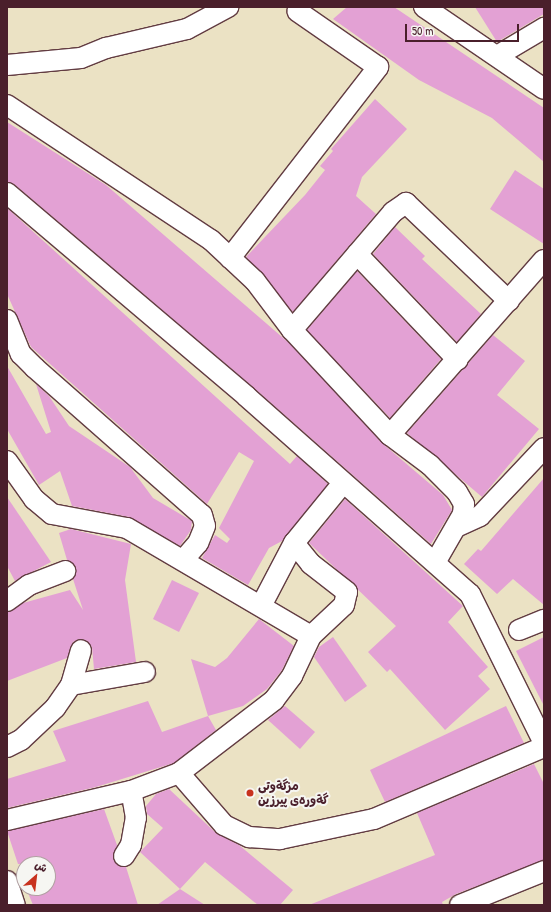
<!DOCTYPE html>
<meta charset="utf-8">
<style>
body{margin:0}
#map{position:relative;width:551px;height:912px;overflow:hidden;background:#ebe2c4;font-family:"Patrick Hand","Playpen Sans Arabic",sans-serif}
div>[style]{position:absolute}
.building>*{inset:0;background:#e3a1d4}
.roads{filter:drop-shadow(1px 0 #623c42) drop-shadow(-1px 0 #623c42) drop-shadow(0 1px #623c42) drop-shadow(0 -1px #623c42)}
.minor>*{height:20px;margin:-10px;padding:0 10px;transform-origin:10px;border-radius:10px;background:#fff}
.dots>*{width:11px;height:11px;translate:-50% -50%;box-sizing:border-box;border:2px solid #f6f6f2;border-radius:50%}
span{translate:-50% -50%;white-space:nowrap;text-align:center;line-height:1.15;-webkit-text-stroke:4px #f6f6f2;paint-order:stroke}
.poi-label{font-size:12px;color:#4a1f2b;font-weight:700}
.left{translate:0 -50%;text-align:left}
.frame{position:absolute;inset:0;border:8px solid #4a1f2b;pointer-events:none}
.north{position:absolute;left:16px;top:856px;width:40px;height:40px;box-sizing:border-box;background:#f6f6f2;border:1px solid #b1a0a2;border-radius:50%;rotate:28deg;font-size:11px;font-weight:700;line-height:16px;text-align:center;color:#4a1f2b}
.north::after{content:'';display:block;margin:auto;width:14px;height:18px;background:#c8321e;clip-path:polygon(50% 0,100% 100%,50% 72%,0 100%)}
.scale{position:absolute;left:405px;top:24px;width:114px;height:18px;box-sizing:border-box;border:2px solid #4a1f2b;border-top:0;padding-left:5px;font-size:12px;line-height:14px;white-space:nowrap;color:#4a1f2b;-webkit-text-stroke:3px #f6f6f2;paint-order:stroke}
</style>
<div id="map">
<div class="building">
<div style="clip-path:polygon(347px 7px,394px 7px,544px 108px,544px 162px,492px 118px,419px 80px,333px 19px)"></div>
<div style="clip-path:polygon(475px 7px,544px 7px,544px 14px,497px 42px)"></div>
<div style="clip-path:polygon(375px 99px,407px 129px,362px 177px,356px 196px,376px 214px,293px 312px,246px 257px,305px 195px,325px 170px,320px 166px,333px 151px,331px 149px)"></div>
<div style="clip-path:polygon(7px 122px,106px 185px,289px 343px,382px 443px,443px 495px,452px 510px,431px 544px,253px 387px,14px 184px,7px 182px)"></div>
<div style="clip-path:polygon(515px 170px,544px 189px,544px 244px,490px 209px)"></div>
<div style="clip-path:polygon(7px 208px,290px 464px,297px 456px,328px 484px,282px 541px,269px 548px,248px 585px,202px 558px,215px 535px,227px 543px,230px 539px,219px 528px,254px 461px,239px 452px,207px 504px,31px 347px,7px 294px)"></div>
<div style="clip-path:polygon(395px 227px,425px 256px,422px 259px,481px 314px,457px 342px,373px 254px)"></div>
<div style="clip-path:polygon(357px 271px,441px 359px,390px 418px,307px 330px)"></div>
<div style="clip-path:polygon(493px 335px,525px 361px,497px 395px,539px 429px,482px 497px,407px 433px)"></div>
<div style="clip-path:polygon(7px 366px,46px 434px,51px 432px,36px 384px,49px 396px,69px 426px,130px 467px,153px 498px,192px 521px,191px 530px,180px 546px,129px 517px,72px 506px,60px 471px,39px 485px,7px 429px)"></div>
<div style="clip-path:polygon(544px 478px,544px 605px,513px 579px,497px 594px,464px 564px,478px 549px,481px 551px)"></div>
<div style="clip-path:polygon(7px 497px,51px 562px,15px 581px,7px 566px)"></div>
<div style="clip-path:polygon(345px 499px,463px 606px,448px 622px,488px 667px,478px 676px,490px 689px,445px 730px,390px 669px,387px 672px,368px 652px,396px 626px,309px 543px)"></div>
<div style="clip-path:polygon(71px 529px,131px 544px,125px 580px,136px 662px,94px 669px,92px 647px,79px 639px,73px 642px,67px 658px,7px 681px,7px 612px,23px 603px,70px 590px,83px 610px,73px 579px,76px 567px,67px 560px,59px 533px)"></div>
<div style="clip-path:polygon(172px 580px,199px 593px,179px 632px,153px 619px)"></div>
<div style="clip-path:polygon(259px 619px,294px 646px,282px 670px,267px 689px,243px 706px,208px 716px,191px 659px,215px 667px,227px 658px)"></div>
<div style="clip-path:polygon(333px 637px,367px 686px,345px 702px,314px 657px,319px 647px)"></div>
<div style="clip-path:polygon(544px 637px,544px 706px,516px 651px)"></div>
<div style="clip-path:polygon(148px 701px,162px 732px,208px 716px,216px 730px,174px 763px,96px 787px,7px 808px,7px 779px,66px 761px,53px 731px)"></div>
<div style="clip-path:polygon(285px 706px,315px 732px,300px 749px,268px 720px)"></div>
<div style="clip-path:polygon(506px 706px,524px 743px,385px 802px,370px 770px)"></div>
<div style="clip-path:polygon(534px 764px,544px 784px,544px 860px,456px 894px,442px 902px,443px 905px,309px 905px,435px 855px,417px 813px)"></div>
<div style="clip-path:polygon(169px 789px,216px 833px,239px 845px,293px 890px,280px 905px,258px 905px,205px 862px,180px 889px,140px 852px,163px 828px,147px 814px,146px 806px,156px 794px)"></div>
<div style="clip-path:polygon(104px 809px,117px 845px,114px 861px,126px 867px,138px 905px,33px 905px,26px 888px,48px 888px,48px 864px,18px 864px,7px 831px)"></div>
<div style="clip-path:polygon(180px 889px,205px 905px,157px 905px)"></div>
</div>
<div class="roads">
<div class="minor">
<div style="left:424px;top:7px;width:145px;rotate:34.3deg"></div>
<div style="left:497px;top:56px;width:55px;rotate:-30.8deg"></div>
<div style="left:7px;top:65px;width:74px;rotate:-5.4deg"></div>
<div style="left:81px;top:58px;width:27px;rotate:-22deg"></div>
<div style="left:106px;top:48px;width:83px;rotate:-13.2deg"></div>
<div style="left:187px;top:29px;width:47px;rotate:-28.2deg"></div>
<div style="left:7px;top:105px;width:245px;rotate:33.5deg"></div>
<div style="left:211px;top:240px;width:60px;rotate:43deg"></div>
<div style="left:255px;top:281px;width:61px;rotate:52.9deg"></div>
<div style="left:292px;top:330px;width:144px;rotate:47deg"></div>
<div style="left:390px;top:435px;width:50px;rotate:36.9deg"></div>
<div style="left:430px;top:465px;width:38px;rotate:45deg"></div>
<div style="left:457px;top:492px;width:14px;rotate:60deg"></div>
<div style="left:464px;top:504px;width:10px;rotate:96deg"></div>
<div style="left:463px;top:514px;width:54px;rotate:119.9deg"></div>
<div style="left:7px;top:193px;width:314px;rotate:40.3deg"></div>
<div style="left:246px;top:396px;width:299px;rotate:41.5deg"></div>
<div style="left:470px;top:594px;width:166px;rotate:63.6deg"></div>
<div style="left:357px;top:254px;width:146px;rotate:46.4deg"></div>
<div style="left:230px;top:258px;width:242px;rotate:-52.2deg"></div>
<div style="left:378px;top:67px;width:98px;rotate:-145.3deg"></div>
<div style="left:7px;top:320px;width:37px;rotate:68deg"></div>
<div style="left:21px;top:354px;width:20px;rotate:45deg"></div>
<div style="left:35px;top:368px;width:222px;rotate:41.4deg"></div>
<div style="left:202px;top:515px;width:11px;rotate:75deg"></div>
<div style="left:205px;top:526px;width:18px;rotate:112deg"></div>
<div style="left:198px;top:543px;width:21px;rotate:131deg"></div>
<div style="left:292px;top:330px;width:155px;rotate:-49.4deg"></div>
<div style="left:393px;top:212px;width:16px;rotate:-35deg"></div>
<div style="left:406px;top:203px;width:142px;rotate:43.6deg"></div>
<div style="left:390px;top:435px;width:233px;rotate:-48.7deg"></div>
<div style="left:7px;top:461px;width:47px;rotate:54.6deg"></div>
<div style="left:34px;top:499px;width:23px;rotate:40deg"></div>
<div style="left:52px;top:514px;width:76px;rotate:10.6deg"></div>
<div style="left:127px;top:528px;width:213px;rotate:30.4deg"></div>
<div style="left:458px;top:526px;width:24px;rotate:-24deg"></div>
<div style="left:480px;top:516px;width:93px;rotate:-46.7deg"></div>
<div style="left:7px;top:601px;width:27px;rotate:-36deg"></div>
<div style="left:29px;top:585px;width:39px;rotate:-21deg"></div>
<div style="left:261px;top:606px;width:71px;rotate:-62.4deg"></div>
<div style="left:294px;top:543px;width:77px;rotate:-50.8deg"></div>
<div style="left:519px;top:630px;width:27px;rotate:-22deg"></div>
<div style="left:71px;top:685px;width:75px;rotate:-10deg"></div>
<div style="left:7px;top:747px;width:16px;rotate:-27deg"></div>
<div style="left:21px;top:740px;width:47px;rotate:-43.3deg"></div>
<div style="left:55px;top:708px;width:28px;rotate:-55deg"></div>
<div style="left:71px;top:685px;width:36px;rotate:-74deg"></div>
<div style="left:179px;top:773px;width:69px;rotate:49.1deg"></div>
<div style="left:224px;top:825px;width:28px;rotate:26deg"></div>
<div style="left:249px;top:837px;width:31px;rotate:4deg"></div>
<div style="left:280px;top:839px;width:96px;rotate:-12deg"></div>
<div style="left:374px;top:819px;width:185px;rotate:-23deg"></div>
<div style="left:7px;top:820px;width:127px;rotate:-13.2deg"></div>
<div style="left:131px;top:791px;width:51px;rotate:-20.6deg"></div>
<div style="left:179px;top:773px;width:120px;rotate:-37.5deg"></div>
<div style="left:274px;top:700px;width:30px;rotate:-53deg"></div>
<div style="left:292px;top:676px;width:44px;rotate:-64.6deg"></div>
<div style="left:311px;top:636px;width:45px;rotate:-43.2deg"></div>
<div style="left:344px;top:605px;width:13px;rotate:-77deg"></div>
<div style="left:347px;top:592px;width:46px;rotate:-142.1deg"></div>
<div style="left:311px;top:564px;width:27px;rotate:-129deg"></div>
<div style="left:124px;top:856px;width:13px;rotate:-58deg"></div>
<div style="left:131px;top:845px;width:27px;rotate:-80deg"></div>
<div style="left:136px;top:818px;width:27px;rotate:-100deg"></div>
<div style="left:7px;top:881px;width:25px;rotate:72deg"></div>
<div style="left:460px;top:905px;width:91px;rotate:-22deg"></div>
</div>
</div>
<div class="dots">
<div style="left:250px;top:793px;background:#c8321e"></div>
</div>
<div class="poi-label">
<span class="left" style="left:258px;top:793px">مزگةوتی<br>گةورەی پیرزین</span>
</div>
<div class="frame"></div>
<div class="north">ش</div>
<div class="scale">50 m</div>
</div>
